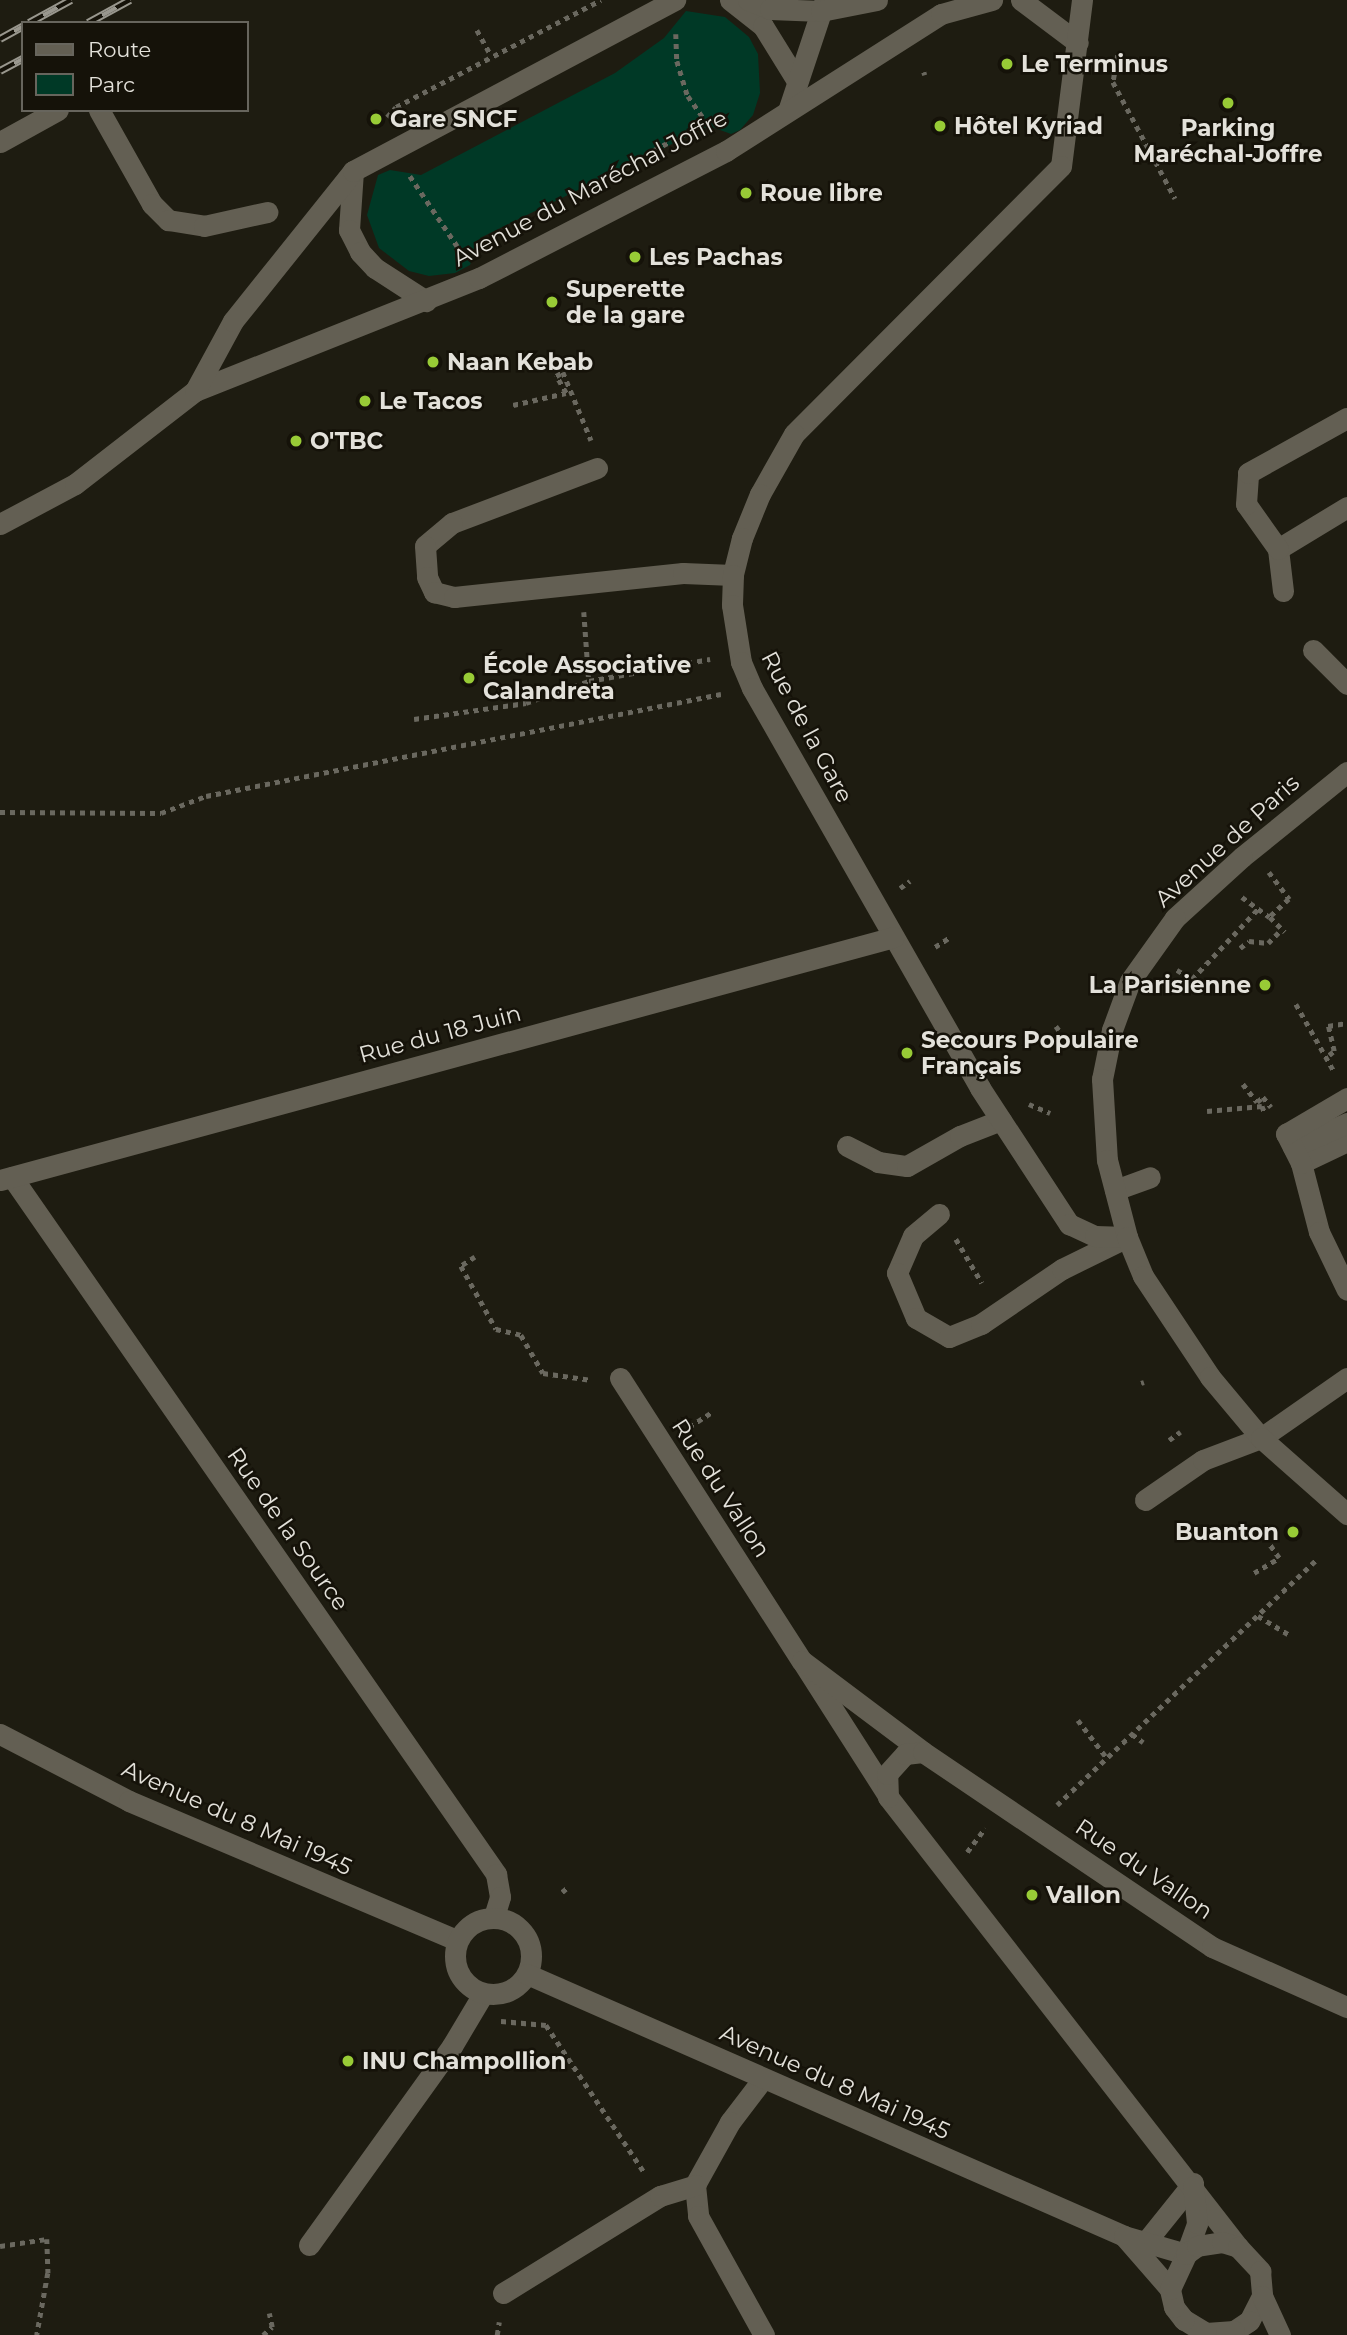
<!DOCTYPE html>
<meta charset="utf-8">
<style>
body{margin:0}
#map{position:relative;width:1347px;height:2335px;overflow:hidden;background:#1e1c11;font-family:Montserrat,sans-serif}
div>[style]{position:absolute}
.green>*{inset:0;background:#003926}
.path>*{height:4.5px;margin-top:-2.25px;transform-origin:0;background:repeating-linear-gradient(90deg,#6a685f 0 5px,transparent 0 10px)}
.lane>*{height:21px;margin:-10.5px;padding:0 10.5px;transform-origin:10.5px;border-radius:10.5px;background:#635f53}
.street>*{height:21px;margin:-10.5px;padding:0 10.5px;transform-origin:10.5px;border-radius:10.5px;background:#635f53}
.secondary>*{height:21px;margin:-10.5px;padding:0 10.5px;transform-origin:10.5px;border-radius:10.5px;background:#635f53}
.secondary>.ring{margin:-10.5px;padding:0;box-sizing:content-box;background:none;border:21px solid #635f53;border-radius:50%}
.rail>*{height:8px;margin-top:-4px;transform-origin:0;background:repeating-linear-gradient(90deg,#151209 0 16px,#99978e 0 32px);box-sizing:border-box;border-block:2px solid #99978e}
.dots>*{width:19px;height:19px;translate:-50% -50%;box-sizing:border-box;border:4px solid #151209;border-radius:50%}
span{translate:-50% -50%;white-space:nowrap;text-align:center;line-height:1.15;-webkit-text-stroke:5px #151209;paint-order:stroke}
.poi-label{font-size:23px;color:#e3e1da;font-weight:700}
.left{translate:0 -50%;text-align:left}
.right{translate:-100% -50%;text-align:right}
.street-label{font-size:23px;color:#e3e1da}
.legend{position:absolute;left:21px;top:21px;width:228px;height:91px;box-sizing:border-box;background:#151209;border:2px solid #67655d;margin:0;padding:9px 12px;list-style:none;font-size:21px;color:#e3e1da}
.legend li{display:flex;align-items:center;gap:14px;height:35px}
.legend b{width:35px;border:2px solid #67655d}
</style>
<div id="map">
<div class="green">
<div style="clip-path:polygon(686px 11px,725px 17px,749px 37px,758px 54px,760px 93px,753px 115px,740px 130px,731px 134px,709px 126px,480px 238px,470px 265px,455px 273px,429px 276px,409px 271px,379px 248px,367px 215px,378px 175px,390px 170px,421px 175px,615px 73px,664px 38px)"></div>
</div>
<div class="path">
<div style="left:477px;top:30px;width:29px;rotate:61deg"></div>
<div style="left:676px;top:34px;width:27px;rotate:88deg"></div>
<div style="left:677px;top:61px;width:37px;rotate:73deg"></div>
<div style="left:688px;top:96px;width:33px;rotate:55deg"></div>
<div style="left:1118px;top:55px;width:27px;rotate:100deg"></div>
<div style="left:1113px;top:82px;width:132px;rotate:61.9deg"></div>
<div style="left:924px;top:72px;width:3px;rotate:72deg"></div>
<div style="left:387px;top:117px;width:13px;rotate:-48deg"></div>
<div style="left:396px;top:107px;width:231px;rotate:-27.6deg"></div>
<div style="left:654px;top:150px;width:60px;rotate:-27.8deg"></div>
<div style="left:410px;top:176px;width:93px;rotate:56deg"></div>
<div style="left:513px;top:405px;width:54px;rotate:-12.8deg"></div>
<div style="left:566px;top:393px;width:20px;rotate:-120deg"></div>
<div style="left:556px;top:376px;width:8px;rotate:-30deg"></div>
<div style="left:563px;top:372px;width:74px;rotate:67.6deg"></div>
<div style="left:584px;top:612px;width:69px;rotate:85.9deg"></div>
<div style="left:414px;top:719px;width:113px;rotate:-8.1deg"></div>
<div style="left:526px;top:703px;width:67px;rotate:-19.2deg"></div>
<div style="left:589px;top:681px;width:123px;rotate:-10.3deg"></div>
<div style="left:0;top:812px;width:161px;rotate:0.4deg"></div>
<div style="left:161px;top:813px;width:48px;rotate:-20.7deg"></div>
<div style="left:206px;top:796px;width:525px;rotate:-11.2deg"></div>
<div style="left:1269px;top:872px;width:34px;rotate:53deg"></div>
<div style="left:1289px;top:899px;width:26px;rotate:137deg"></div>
<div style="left:1270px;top:917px;width:21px;rotate:45deg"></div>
<div style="left:900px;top:888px;width:12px;rotate:-35deg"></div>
<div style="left:1242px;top:897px;width:34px;rotate:36deg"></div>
<div style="left:935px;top:947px;width:17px;rotate:-33deg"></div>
<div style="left:1240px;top:948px;width:11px;rotate:-38deg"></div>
<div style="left:1249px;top:941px;width:19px;rotate:6deg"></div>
<div style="left:1268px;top:943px;width:20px;rotate:-45deg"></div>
<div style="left:1177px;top:970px;width:17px;rotate:31deg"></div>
<div style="left:1192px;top:979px;width:96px;rotate:-46.7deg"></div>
<div style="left:1296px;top:1004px;width:79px;rotate:60.5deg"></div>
<div style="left:1056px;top:1026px;width:5px;rotate:53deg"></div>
<div style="left:1329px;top:1055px;width:6px;rotate:-39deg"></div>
<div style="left:1334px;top:1051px;width:26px;rotate:-103deg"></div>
<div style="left:1328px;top:1026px;width:19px;rotate:-9deg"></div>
<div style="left:1243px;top:1084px;width:23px;rotate:52deg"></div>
<div style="left:1257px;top:1102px;width:8px;rotate:-40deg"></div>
<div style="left:1263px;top:1097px;width:13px;rotate:51deg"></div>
<div style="left:1029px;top:1104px;width:23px;rotate:23deg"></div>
<div style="left:1207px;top:1111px;width:55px;rotate:-5.2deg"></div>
<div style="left:1262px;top:1106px;width:8px;rotate:67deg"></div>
<div style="left:956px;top:1239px;width:51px;rotate:59.4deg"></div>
<div style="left:475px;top:1257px;width:17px;rotate:147deg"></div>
<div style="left:461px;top:1266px;width:72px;rotate:60.9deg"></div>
<div style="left:496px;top:1329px;width:26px;rotate:13deg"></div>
<div style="left:521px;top:1335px;width:44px;rotate:59.9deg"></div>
<div style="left:543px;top:1373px;width:49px;rotate:8.3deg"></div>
<div style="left:1141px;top:1383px;width:3px;rotate:-18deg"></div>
<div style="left:689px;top:1427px;width:27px;rotate:-33deg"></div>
<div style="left:1169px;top:1440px;width:14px;rotate:-36deg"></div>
<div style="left:1254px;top:1573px;width:29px;rotate:-31deg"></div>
<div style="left:1279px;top:1558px;width:16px;rotate:-125deg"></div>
<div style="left:1258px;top:1616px;width:35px;rotate:31deg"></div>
<div style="left:1078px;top:1720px;width:48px;rotate:52.7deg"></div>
<div style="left:1132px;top:1734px;width:14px;rotate:36deg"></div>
<div style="left:1057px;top:1805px;width:357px;rotate:-43.4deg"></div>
<div style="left:967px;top:1852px;width:30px;rotate:-53deg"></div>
<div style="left:562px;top:1892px;width:6px;rotate:-39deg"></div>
<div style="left:501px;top:2021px;width:45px;rotate:5.1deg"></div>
<div style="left:546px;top:2025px;width:177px;rotate:56.3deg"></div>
<div style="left:0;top:2246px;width:48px;rotate:-8.5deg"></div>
<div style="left:47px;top:2239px;width:34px;rotate:88deg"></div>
<div style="left:48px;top:2273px;width:63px;rotate:100.1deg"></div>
<div style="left:263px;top:2335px;width:12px;rotate:-42deg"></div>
<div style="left:272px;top:2327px;width:14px;rotate:-102deg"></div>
<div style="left:497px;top:2335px;width:13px;rotate:-81deg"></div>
</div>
<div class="lane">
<div style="left:730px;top:0;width:42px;rotate:38.2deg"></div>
<div style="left:763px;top:26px;width:65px;rotate:58.3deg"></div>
<div style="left:789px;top:108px;width:114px;rotate:-71.6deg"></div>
<div style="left:99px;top:110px;width:108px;rotate:60.6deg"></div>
<div style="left:152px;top:204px;width:23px;rotate:45deg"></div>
<div style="left:168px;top:220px;width:36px;rotate:9deg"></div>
<div style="left:204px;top:226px;width:65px;rotate:-12.5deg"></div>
<div style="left:0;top:142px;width:66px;rotate:-28.9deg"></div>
<div style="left:353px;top:171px;width:59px;rotate:93.9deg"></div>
<div style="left:349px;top:230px;width:25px;rotate:63deg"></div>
<div style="left:360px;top:252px;width:22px;rotate:47deg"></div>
<div style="left:375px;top:268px;width:61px;rotate:32.9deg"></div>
<div style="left:597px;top:468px;width:155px;rotate:159.2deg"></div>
<div style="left:452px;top:523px;width:35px;rotate:140deg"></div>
<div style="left:425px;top:546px;width:31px;rotate:86deg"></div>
<div style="left:427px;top:577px;width:17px;rotate:65deg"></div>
<div style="left:434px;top:592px;width:21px;rotate:14deg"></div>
<div style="left:454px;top:597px;width:230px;rotate:-6deg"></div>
<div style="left:683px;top:573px;width:50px;rotate:2.3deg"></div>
<div style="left:1278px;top:549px;width:81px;rotate:-31.3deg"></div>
<div style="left:1283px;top:591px;width:42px;rotate:-96.8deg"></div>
<div style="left:1278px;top:549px;width:55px;rotate:-125.4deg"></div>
<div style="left:1246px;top:504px;width:31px;rotate:-86deg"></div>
<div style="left:1248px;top:473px;width:113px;rotate:-29.1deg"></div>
<div style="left:1313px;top:650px;width:48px;rotate:45deg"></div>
<div style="left:1347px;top:1141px;width:51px;rotate:154.4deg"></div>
<div style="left:1301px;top:1163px;width:71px;rotate:75.4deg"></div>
<div style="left:1319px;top:1232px;width:64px;rotate:64.2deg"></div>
<div style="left:847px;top:1146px;width:35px;rotate:27deg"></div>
<div style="left:878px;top:1162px;width:29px;rotate:8deg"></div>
<div style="left:907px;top:1166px;width:61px;rotate:-29.5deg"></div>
<div style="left:960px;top:1136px;width:44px;rotate:-21.3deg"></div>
<div style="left:1293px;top:1147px;width:59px;rotate:-24deg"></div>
<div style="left:1301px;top:1163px;width:33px;rotate:-117deg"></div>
<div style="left:1286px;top:1134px;width:71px;rotate:-30.5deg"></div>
<div style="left:1115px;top:1190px;width:37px;rotate:-20deg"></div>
<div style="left:939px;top:1214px;width:34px;rotate:140deg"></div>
<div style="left:913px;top:1236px;width:40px;rotate:113.4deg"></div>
<div style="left:897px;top:1273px;width:49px;rotate:67.1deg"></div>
<div style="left:916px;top:1318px;width:38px;rotate:30deg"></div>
<div style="left:949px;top:1337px;width:35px;rotate:-22deg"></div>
<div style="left:981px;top:1324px;width:98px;rotate:-34.2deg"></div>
<div style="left:1062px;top:1269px;width:72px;rotate:-26.2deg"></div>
<div style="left:1145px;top:1500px;width:70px;rotate:-34.6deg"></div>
<div style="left:1203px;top:1460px;width:62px;rotate:-20.8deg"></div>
<div style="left:309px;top:2245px;width:245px;rotate:-54.3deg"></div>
<div style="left:452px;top:2046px;width:61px;rotate:-59.2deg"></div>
</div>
<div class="street">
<div style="left:1021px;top:0;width:71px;rotate:37deg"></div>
<div style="left:1082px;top:0;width:167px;rotate:97.2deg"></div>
<div style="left:1061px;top:166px;width:378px;rotate:134.9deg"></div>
<div style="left:794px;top:434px;width:69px;rotate:119.5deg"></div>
<div style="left:760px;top:494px;width:48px;rotate:112.2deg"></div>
<div style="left:742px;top:538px;width:38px;rotate:104deg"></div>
<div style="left:733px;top:575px;width:30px;rotate:92deg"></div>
<div style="left:732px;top:605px;width:58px;rotate:81deg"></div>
<div style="left:741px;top:662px;width:28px;rotate:67deg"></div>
<div style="left:752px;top:688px;width:460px;rotate:60.3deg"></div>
<div style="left:980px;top:1088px;width:163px;rotate:56.8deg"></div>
<div style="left:1069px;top:1224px;width:29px;rotate:25deg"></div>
<div style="left:1095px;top:1236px;width:32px;rotate:2deg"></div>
<div style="left:12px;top:1177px;width:849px;rotate:55.22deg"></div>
<div style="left:496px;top:1874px;width:23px;rotate:80deg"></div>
<div style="left:500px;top:1897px;width:21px;rotate:107deg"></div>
<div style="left:0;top:1180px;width:926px;rotate:-15.21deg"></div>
<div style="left:620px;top:1378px;width:336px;rotate:57.3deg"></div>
<div style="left:1261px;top:1438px;width:105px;rotate:-34.9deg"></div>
<div style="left:887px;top:1794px;width:158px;rotate:-122.6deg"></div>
<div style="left:802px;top:1661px;width:151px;rotate:36.9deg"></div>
<div style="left:762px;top:2080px;width:53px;rotate:127.3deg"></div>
<div style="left:730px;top:2122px;width:72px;rotate:119.1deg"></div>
<div style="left:695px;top:2185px;width:31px;rotate:84deg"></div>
<div style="left:698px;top:2216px;width:136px;rotate:61deg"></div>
<div style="left:1148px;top:2239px;width:72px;rotate:-51.2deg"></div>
<div style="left:1238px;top:2247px;width:570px;rotate:-127.87deg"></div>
<div style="left:888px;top:1797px;width:23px;rotate:-92deg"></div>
<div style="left:887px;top:1774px;width:27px;rotate:-48deg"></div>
<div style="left:905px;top:1754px;width:18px;rotate:-6deg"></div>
<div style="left:923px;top:1752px;width:349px;rotate:34deg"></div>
<div style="left:1212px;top:1947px;width:148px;rotate:24deg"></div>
<div style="left:1186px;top:2254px;width:33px;rotate:-70deg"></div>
<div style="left:1197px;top:2223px;width:37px;rotate:-96deg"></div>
<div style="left:503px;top:2293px;width:185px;rotate:-31.7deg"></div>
<div style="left:660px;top:2196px;width:37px;rotate:-17deg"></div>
</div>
<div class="secondary">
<div style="left:748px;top:0;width:24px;rotate:22deg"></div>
<div style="left:770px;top:9px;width:51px;rotate:2.2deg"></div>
<div style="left:821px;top:11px;width:57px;rotate:-11.1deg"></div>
<div style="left:195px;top:391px;width:306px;rotate:-21.7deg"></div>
<div style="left:479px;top:278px;width:278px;rotate:-27.2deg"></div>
<div style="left:726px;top:151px;width:255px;rotate:-32.5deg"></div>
<div style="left:941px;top:14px;width:53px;rotate:-15.4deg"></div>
<div style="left:0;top:524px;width:85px;rotate:-28.1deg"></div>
<div style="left:75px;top:484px;width:152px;rotate:-37.8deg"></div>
<div style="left:195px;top:391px;width:80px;rotate:-61.5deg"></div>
<div style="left:233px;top:321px;width:192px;rotate:-51.3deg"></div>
<div style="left:353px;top:171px;width:365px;rotate:-28deg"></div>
<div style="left:1347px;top:772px;width:135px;rotate:141deg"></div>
<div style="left:1242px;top:857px;width:91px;rotate:137.7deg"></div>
<div style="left:1175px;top:918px;width:77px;rotate:125.5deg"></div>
<div style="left:1130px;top:981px;width:52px;rotate:110.2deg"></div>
<div style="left:1112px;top:1030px;width:50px;rotate:101.5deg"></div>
<div style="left:1102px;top:1079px;width:81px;rotate:86.5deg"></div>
<div style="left:1107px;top:1160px;width:80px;rotate:75.4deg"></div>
<div style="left:1127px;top:1237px;width:42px;rotate:67.7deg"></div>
<div style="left:1143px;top:1276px;width:121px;rotate:56.4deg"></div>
<div style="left:1210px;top:1377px;width:80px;rotate:50.1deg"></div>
<div style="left:1261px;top:1438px;width:115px;rotate:41.5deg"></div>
<div style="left:0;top:1734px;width:145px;rotate:27.4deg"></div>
<div style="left:129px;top:1801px;width:356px;rotate:23deg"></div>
<div class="ring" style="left:455px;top:1918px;width:55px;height:55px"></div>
<div style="left:527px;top:1974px;width:652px;rotate:23.69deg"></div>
<div style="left:1124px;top:2236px;width:65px;rotate:16.2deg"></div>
<div style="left:1124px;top:2236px;width:70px;rotate:49deg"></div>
<div style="left:1262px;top:2296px;width:28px;rotate:117deg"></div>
<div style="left:1249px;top:2321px;width:18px;rotate:146deg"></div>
<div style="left:1234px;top:2331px;width:28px;rotate:176deg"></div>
<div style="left:1206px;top:2333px;width:26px;rotate:-149deg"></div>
<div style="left:1184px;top:2320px;width:16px;rotate:-128deg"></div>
<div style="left:1174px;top:2307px;width:18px;rotate:-103deg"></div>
<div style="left:1170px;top:2289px;width:38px;rotate:-65deg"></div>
<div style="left:1186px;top:2254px;width:14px;rotate:-36deg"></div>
<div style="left:1197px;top:2246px;width:25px;rotate:-9deg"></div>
<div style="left:1222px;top:2242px;width:17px;rotate:17deg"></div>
<div style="left:1238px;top:2247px;width:33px;rotate:47deg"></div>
<div style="left:1260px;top:2271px;width:25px;rotate:85deg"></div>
<div style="left:1262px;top:2296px;width:43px;rotate:65.2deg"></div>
</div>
<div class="rail">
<div style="left:29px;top:23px;width:48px;rotate:-28.7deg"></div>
<div style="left:88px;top:23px;width:48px;rotate:-28.7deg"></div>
<div style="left:0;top:39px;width:26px;rotate:-29deg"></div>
<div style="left:0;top:71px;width:26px;rotate:-28deg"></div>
</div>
<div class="dots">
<div style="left:1007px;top:64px;background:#98cb36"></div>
<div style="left:1228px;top:103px;background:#98cb36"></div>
<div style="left:376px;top:119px;background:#98cb36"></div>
<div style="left:940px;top:126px;background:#98cb36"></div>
<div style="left:746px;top:193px;background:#98cb36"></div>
<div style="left:635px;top:257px;background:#98cb36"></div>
<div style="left:552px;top:302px;background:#98cb36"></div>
<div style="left:433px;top:362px;background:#98cb36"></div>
<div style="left:365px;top:401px;background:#98cb36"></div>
<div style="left:296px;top:441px;background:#98cb36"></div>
<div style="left:469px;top:678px;background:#98cb36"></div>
<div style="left:1265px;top:985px;background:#98cb36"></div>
<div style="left:907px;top:1053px;background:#98cb36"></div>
<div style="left:1293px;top:1532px;background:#98cb36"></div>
<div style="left:1032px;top:1895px;background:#98cb36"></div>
<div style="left:348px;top:2061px;background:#98cb36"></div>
</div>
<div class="poi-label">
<span class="left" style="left:1021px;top:64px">Le Terminus</span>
<span class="left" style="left:390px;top:119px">Gare SNCF</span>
<span class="left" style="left:954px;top:126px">Hôtel Kyriad</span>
<span style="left:1228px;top:141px">Parking<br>Maréchal-Joffre</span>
<span class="left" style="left:760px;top:193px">Roue libre</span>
<span class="left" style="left:649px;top:257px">Les Pachas</span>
<span class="left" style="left:566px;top:302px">Superette<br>de la gare</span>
<span class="left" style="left:447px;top:362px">Naan Kebab</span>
<span class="left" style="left:379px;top:401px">Le Tacos</span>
<span class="left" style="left:310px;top:441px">O'TBC</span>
<span class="left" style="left:483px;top:678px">École Associative<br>Calandreta</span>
<span class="right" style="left:1251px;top:985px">La Parisienne</span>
<span class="left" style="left:921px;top:1053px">Secours Populaire<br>Français</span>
<span class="right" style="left:1279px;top:1532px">Buanton</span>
<span class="left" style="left:1046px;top:1895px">Vallon</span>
<span class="left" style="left:362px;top:2061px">INU Champollion</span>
</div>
<div class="street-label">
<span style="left:590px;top:188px;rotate:-28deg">Avenue du Maréchal Joffre</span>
<span style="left:807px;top:727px;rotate:62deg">Rue de la Gare</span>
<span style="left:1227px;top:841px;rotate:-42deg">Avenue de Paris</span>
<span style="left:440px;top:1034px;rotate:-15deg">Rue du 18 Juin</span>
<span style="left:721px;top:1488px;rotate:57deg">Rue du Vallon</span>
<span style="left:288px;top:1529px;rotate:55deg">Rue de la Source</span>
<span style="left:237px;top:1818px;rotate:24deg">Avenue du 8 Mai 1945</span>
<span style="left:1144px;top:1869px;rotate:34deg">Rue du Vallon</span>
<span style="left:835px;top:2082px;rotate:24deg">Avenue du 8 Mai 1945</span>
</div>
<ul class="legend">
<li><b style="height:9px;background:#635f53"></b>Route</li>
<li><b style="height:19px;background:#003926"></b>Parc</li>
</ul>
</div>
